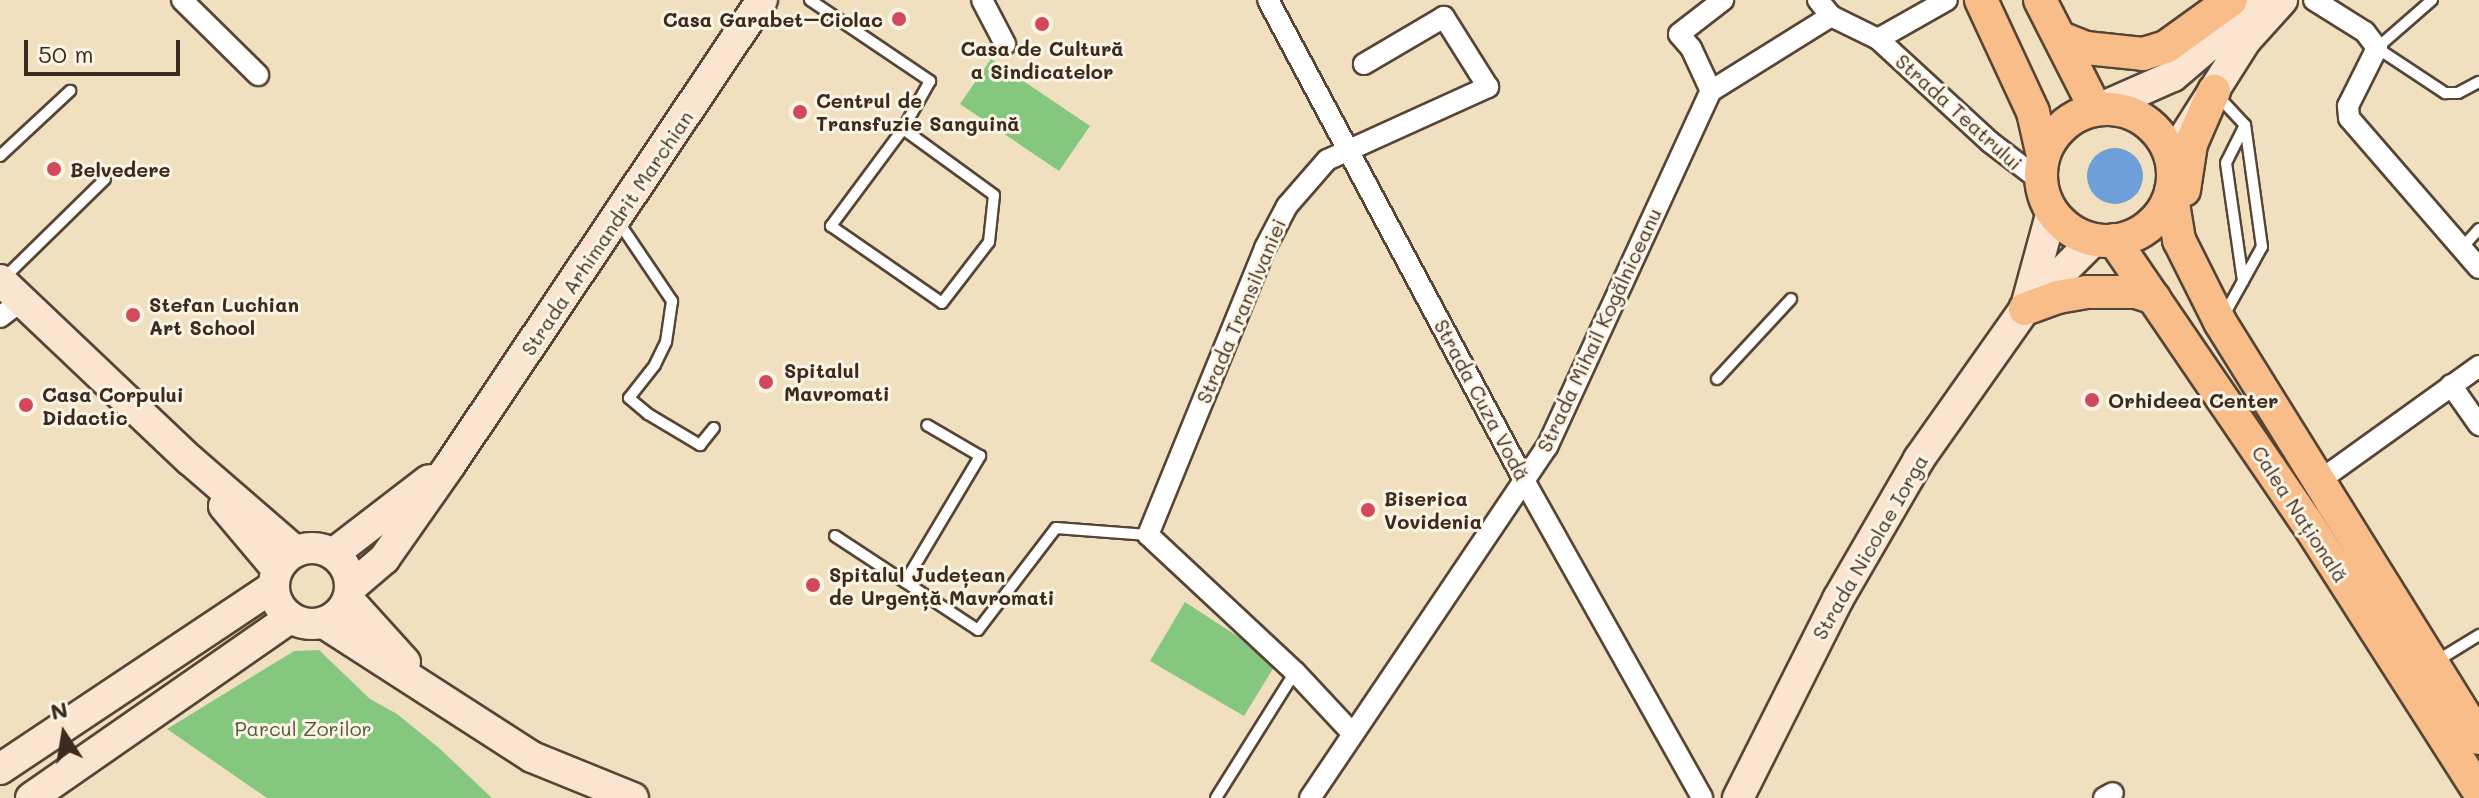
<!DOCTYPE html>
<meta charset="utf-8">
<style>
body{margin:0}
#map{position:relative;width:2479px;height:798px;overflow:hidden;background:#f0e0bf;font-family:Mali,sans-serif}
div>[style]{position:absolute}
.green>*{inset:0;background:#86c780}
.water>*{inset:0;background:#6f9fd9}
.round{border-radius:50%}
.roads{filter:drop-shadow(2px 0 #564536) drop-shadow(-2px 0 #564536) drop-shadow(0 2px #564536) drop-shadow(0 -2px #564536)}
.lane>*{height:10px;margin:-5px;padding:0 5px;transform-origin:5px;border-radius:5px;background:#fff}
.street>*{height:20px;margin:-10px;padding:0 10px;transform-origin:10px;border-radius:10px;background:#fff}
.secondary>*{height:30px;margin:-15px;padding:0 15px;transform-origin:15px;border-radius:15px;background:#fce5d0}
.secondary>.ring{margin:-15px;padding:0;box-sizing:content-box;background:none;border:30px solid #fce5d0;border-radius:50%}
.primary>*{height:32px;margin:-16px;padding:0 16px;transform-origin:16px;border-radius:16px;background:#f8bd89}
.primary>.ring{margin:-16px;padding:0;box-sizing:content-box;background:none;border:32px solid #f8bd89;border-radius:50%}
.dots>*{width:22px;height:22px;translate:-50% -50%;box-sizing:border-box;border:4px solid #fcf5e5;border-radius:50%}
span{translate:-50% -50%;white-space:nowrap;text-align:center;line-height:1.15;-webkit-text-stroke:6px #fcf5e5;paint-order:stroke}
.poi-label{font-size:20px;color:#3b2a1e;font-weight:700}
.right{translate:-100% -50%;text-align:right}
.left{translate:0 -50%;text-align:left}
.street-label{font-size:20px;color:#3b2a1e}
.park-label{font-size:20px;color:#52593b}
.north{position:absolute;left:24px;top:694px;width:80px;height:80px;-webkit-text-stroke:6px #fcf5e5;paint-order:stroke;rotate:348deg;font-size:22px;font-weight:700;line-height:32px;text-align:center;color:#3b2a1e}
.north::after{content:'';display:block;margin:auto;width:28px;height:36px;background:#3b2a1e;clip-path:polygon(50% 0,100% 100%,50% 72%,0 100%)}
.scale{position:absolute;left:24px;top:40px;width:156px;height:36px;box-sizing:border-box;border:4px solid #3b2a1e;border-top:0;padding-left:10px;font-size:24px;line-height:28px;white-space:nowrap;color:#3b2a1e;-webkit-text-stroke:6px #fcf5e5;paint-order:stroke}
</style>
<div id="map">
<div class="green">
<div style="clip-path:polygon(991px 59px,1090px 126px,1059px 171px,960px 104px)"></div>
<div style="clip-path:polygon(1185px 602px,1277px 662px,1244px 716px,1150px 661px)"></div>
<div style="clip-path:polygon(319px 650px,370px 699px,397px 714px,439px 748px,492px 798px,267px 798px,167px 729px,294px 651px)"></div>
</div>
<div class="water">
<div class="round" style="left:2087px;top:148px;width:56px;height:56px"></div>
</div>
<div class="roads">
<div class="lane">
<div style="left:810px;top:0;width:145px;rotate:34deg"></div>
<div style="left:930px;top:81px;width:55px;rotate:119.4deg"></div>
<div style="left:903px;top:129px;width:121px;rotate:126.6deg"></div>
<div style="left:831px;top:226px;width:135px;rotate:34.7deg"></div>
<div style="left:942px;top:303px;width:77px;rotate:-52.4deg"></div>
<div style="left:989px;top:242px;width:47px;rotate:-83.9deg"></div>
<div style="left:994px;top:195px;width:112px;rotate:-144deg"></div>
<div style="left:2432px;top:0;width:73px;rotate:138.9deg"></div>
<div style="left:2377px;top:48px;width:82px;rotate:33.5deg"></div>
<div style="left:2445px;top:93px;width:13px"></div>
<div style="left:2458px;top:93px;width:24px;rotate:-28deg"></div>
<div style="left:2217px;top:95px;width:41px;rotate:47deg"></div>
<div style="left:2245px;top:125px;width:42px;rotate:116.6deg"></div>
<div style="left:2226px;top:163px;width:119px;rotate:81.8deg"></div>
<div style="left:2243px;top:281px;width:41px;rotate:119.1deg"></div>
<div style="left:0;top:156px;width:96px;rotate:-42.9deg"></div>
<div style="left:613px;top:227px;width:11px;rotate:15deg"></div>
<div style="left:624px;top:230px;width:86px;rotate:55.9deg"></div>
<div style="left:672px;top:301px;width:41px;rotate:98.3deg"></div>
<div style="left:666px;top:342px;width:25px;rotate:116deg"></div>
<div style="left:655px;top:365px;width:42px;rotate:128.2deg"></div>
<div style="left:629px;top:398px;width:25px;rotate:40deg"></div>
<div style="left:648px;top:414px;width:61px;rotate:30.8deg"></div>
<div style="left:700px;top:445px;width:22px;rotate:-51deg"></div>
<div style="left:2461px;top:249px;width:27px;rotate:-48deg"></div>
<div style="left:2px;top:280px;width:144px;rotate:-44.4deg"></div>
<div style="left:2243px;top:281px;width:39px;rotate:-61deg"></div>
<div style="left:2262px;top:247px;width:123px;rotate:-97.9deg"></div>
<div style="left:1717px;top:379px;width:109px;rotate:-47.2deg"></div>
<div style="left:835px;top:536px;width:171px;rotate:33.3deg"></div>
<div style="left:978px;top:630px;width:128px;rotate:-52.6deg"></div>
<div style="left:1056px;top:528px;width:92px;rotate:4.4deg"></div>
<div style="left:905px;top:582px;width:147px;rotate:-59.2deg"></div>
<div style="left:980px;top:456px;width:61px;rotate:-149.7deg"></div>
<div style="left:2435px;top:662px;width:52px;rotate:-31.5deg"></div>
<div style="left:1216px;top:798px;width:149px;rotate:-57.9deg"></div>
</div>
<div class="street">
<div style="left:182px;top:0;width:107px;rotate:44.6deg"></div>
<div style="left:982px;top:0;width:50px;rotate:62.4deg"></div>
<div style="left:1268px;top:0;width:546px;rotate:61.93deg"></div>
<div style="left:1525px;top:482px;width:362px;rotate:60.7deg"></div>
<div style="left:1818px;top:0;width:21px;rotate:51deg"></div>
<div style="left:1831px;top:16px;width:52px;rotate:26.1deg"></div>
<div style="left:1878px;top:39px;width:152px;rotate:42.6deg"></div>
<div style="left:1990px;top:142px;width:64px;rotate:37.4deg"></div>
<div style="left:2314px;top:0;width:60px;rotate:32.1deg"></div>
<div style="left:2365px;top:32px;width:20px;rotate:53deg"></div>
<div style="left:2377px;top:48px;width:65px;rotate:116.6deg"></div>
<div style="left:2348px;top:106px;width:12px;rotate:85deg"></div>
<div style="left:2349px;top:118px;width:198px;rotate:49.1deg"></div>
<div style="left:1878px;top:39px;width:79px;rotate:-29.5deg"></div>
<div style="left:1711px;top:91px;width:47px;rotate:-114.9deg"></div>
<div style="left:1691px;top:48px;width:18px;rotate:-131deg"></div>
<div style="left:1679px;top:34px;width:56px;rotate:-37.7deg"></div>
<div style="left:0;top:317px;width:26px;rotate:-37deg"></div>
<div style="left:2451px;top:385px;width:49px;rotate:55deg"></div>
<div style="left:2319px;top:481px;width:197px;rotate:-35.7deg"></div>
<div style="left:1353px;top:734px;width:85px;rotate:-133.1deg"></div>
<div style="left:1295px;top:672px;width:201px;rotate:-137deg"></div>
<div style="left:1148px;top:535px;width:310px;rotate:-67.8deg"></div>
<div style="left:1265px;top:248px;width:47px;rotate:-62.4deg"></div>
<div style="left:1287px;top:206px;width:61px;rotate:-49deg"></div>
<div style="left:1327px;top:160px;width:177px;rotate:-24.4deg"></div>
<div style="left:1488px;top:87px;width:83px;rotate:-122.2deg"></div>
<div style="left:1444px;top:17px;width:93px;rotate:149.6deg"></div>
<div style="left:1310px;top:798px;width:424px;rotate:-56deg"></div>
<div style="left:1547px;top:447px;width:392px;rotate:-65.3deg"></div>
<div style="left:1711px;top:91px;width:142px;rotate:-32deg"></div>
<div style="left:2104px;top:798px;width:10px;rotate:-29deg"></div>
</div>
<div class="secondary">
<div style="left:2096px;top:110px;width:84px;rotate:-23.8deg"></div>
<div style="left:2173px;top:76px;width:52px;rotate:-40.4deg"></div>
<div style="left:2213px;top:42px;width:55px;rotate:-50.2deg"></div>
<div style="left:2171px;top:158px;width:140px;rotate:-57.6deg"></div>
<div style="left:2246px;top:40px;width:54px;rotate:-48deg"></div>
<div style="left:0;top:280px;width:262px;rotate:43.5deg"></div>
<div style="left:190px;top:460px;width:139px;rotate:40.9deg"></div>
<div style="left:2027px;top:303px;width:95px;rotate:-74.8deg"></div>
<div style="left:224px;top:506px;width:82px;rotate:49.9deg"></div>
<div class="ring" style="left:274px;top:548px;width:46px;height:46px"></div>
<div style="left:333px;top:554px;width:121px;rotate:-37.6deg"></div>
<div style="left:350px;top:588px;width:45px;rotate:-40.5deg"></div>
<div style="left:384px;top:559px;width:115px;rotate:-54.9deg"></div>
<div style="left:450px;top:465px;width:560px;rotate:-56.14deg"></div>
<div style="left:348px;top:599px;width:85px;rotate:47.9deg"></div>
<div style="left:324px;top:623px;width:247px;rotate:32.8deg"></div>
<div style="left:532px;top:757px;width:109px;rotate:22.1deg"></div>
<div style="left:0;top:769px;width:328px;rotate:-33.7deg"></div>
<div style="left:31px;top:798px;width:315px;rotate:-34.8deg"></div>
<div style="left:1738px;top:798px;width:223px;rotate:-63.3deg"></div>
<div style="left:1838px;top:599px;width:162px;rotate:-59.9deg"></div>
<div style="left:1919px;top:459px;width:184px;rotate:-54.8deg"></div>
<div style="left:2025px;top:309px;width:98px;rotate:-45deg"></div>
</div>
<div class="primary">
<div style="left:1981px;top:0;width:123px;rotate:65.1deg"></div>
<div style="left:2033px;top:112px;width:45px;rotate:77.2deg"></div>
<div style="left:2040px;top:0;width:123px;rotate:63deg"></div>
<div style="left:2061px;top:38px;width:27px;rotate:22deg"></div>
<div style="left:2086px;top:48px;width:57px;rotate:6deg"></div>
<div style="left:2143px;top:54px;width:24px;rotate:-17deg"></div>
<div style="left:2166px;top:47px;width:80px;rotate:-35.9deg"></div>
<div class="ring" style="left:2041px;top:109px;width:100px;height:100px"></div>
<div style="left:2184px;top:190px;width:47px;rotate:-81.3deg"></div>
<div style="left:2191px;top:144px;width:58px;rotate:-66.5deg"></div>
<div style="left:2171px;top:191px;width:50px;rotate:80.7deg"></div>
<div style="left:2179px;top:240px;width:92px;rotate:63.4deg"></div>
<div style="left:2220px;top:322px;width:490px;rotate:58.1deg"></div>
<div style="left:2114px;top:240px;width:340px;rotate:55.7deg"></div>
<div style="left:2306px;top:521px;width:322px;rotate:57.4deg"></div>
<div style="left:2025px;top:309px;width:35px;rotate:-20deg"></div>
<div style="left:2058px;top:297px;width:29px;rotate:-10deg"></div>
<div style="left:2087px;top:292px;width:49px"></div>
<div style="left:2136px;top:292px;width:19px;rotate:18deg"></div>
</div>
</div>
<div class="dots">
<div style="left:899px;top:19px;background:#d1495b"></div>
<div style="left:1042px;top:24px;background:#d1495b"></div>
<div style="left:800px;top:112px;background:#d1495b"></div>
<div style="left:54px;top:169px;background:#d1495b"></div>
<div style="left:133px;top:315px;background:#d1495b"></div>
<div style="left:766px;top:382px;background:#d1495b"></div>
<div style="left:2092px;top:400px;background:#d1495b"></div>
<div style="left:26px;top:405px;background:#d1495b"></div>
<div style="left:1368px;top:510px;background:#d1495b"></div>
<div style="left:813px;top:585px;background:#d1495b"></div>
</div>
<div class="poi-label">
<span class="right" style="left:883px;top:19px">Casa Garabet–Ciolac</span>
<span style="left:1042px;top:60px">Casa de Cultură<br>a Sindicatelor</span>
<span class="left" style="left:816px;top:112px">Centrul de<br>Transfuzie Sanguină</span>
<span class="left" style="left:70px;top:169px">Belvedere</span>
<span class="left" style="left:149px;top:316px">Stefan Luchian<br>Art School</span>
<span class="left" style="left:784px;top:382px">Spitalul<br>Mavromati</span>
<span class="left" style="left:42px;top:406px">Casa Corpului<br>Didactic</span>
<span class="left" style="left:2108px;top:400px">Orhideea Center</span>
<span class="left" style="left:1384px;top:510px">Biserica<br>Vovidenia</span>
<span class="left" style="left:829px;top:586px">Spitalul Județean<br>de Urgență Mavromati</span>
</div>
<div class="street-label">
<span style="left:1959px;top:112px;rotate:42deg">Strada Teatrului</span>
<span style="left:607px;top:233px;rotate:-56deg">Strada Arhimandrit Marchian</span>
<span style="left:1241px;top:311px;rotate:-67deg">Strada Transilvaniei</span>
<span style="left:1599px;top:330px;rotate:-65deg">Strada Mihail Kogălniceanu</span>
<span style="left:1482px;top:400px;rotate:62deg">Strada Cuza Vodă</span>
<span style="left:2300px;top:514px;rotate:57deg">Calea Națională</span>
<span style="left:1870px;top:547px;rotate:-60deg">Strada Nicolae Iorga</span>
</div>
<div class="park-label">
<span style="left:303px;top:728px">Parcul Zorilor</span>
</div>
<div class="north">N</div>
<div class="scale">50 m</div>
</div>
